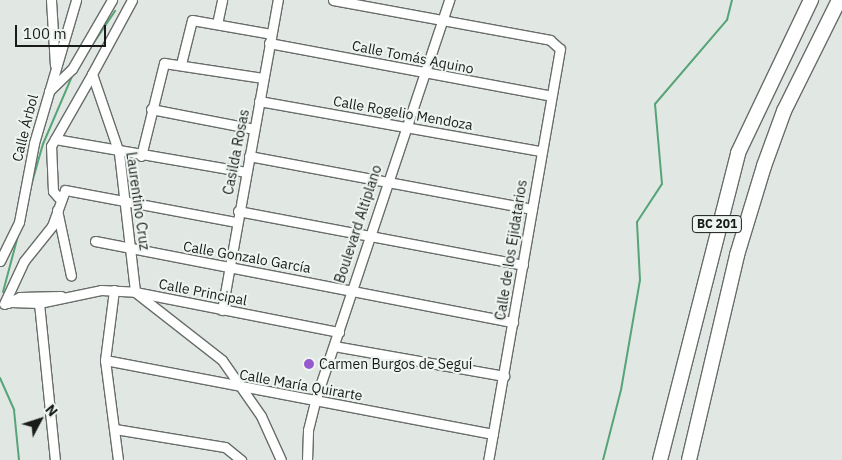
<!DOCTYPE html>
<meta charset="utf-8">
<style>
body{margin:0}
#map{position:relative;width:842px;height:460px;overflow:hidden;background:#e1e8e3;font-family:"IBM Plex Sans",sans-serif}
div>[style]{position:absolute}
.stream>*{height:2px;margin:-1px;padding:0 1px;transform-origin:1px;border-radius:1px;background:#56a477}
.roads{filter:drop-shadow(1px 0 #686d69) drop-shadow(-1px 0 #686d69) drop-shadow(0 1px #686d69) drop-shadow(0 -1px #686d69)}
.minor>*{height:9px;margin:-4.5px;padding:0 4.5px;transform-origin:4.5px;border-radius:4.5px;background:#fff}
.highway>*{height:14px;margin:-7px;padding:0 7px;transform-origin:7px;border-radius:7px;background:#fff}
.dots>*{width:14px;height:14px;translate:-50% -50%;box-sizing:border-box;border:2px solid #eef5f0;border-radius:50%}
span{translate:-50% -50%;white-space:nowrap;text-align:center;line-height:1.15;-webkit-text-stroke:4px #eef5f0;paint-order:stroke}
.shield-label span{padding:1px 4px;background:#eef5f0;border:1px solid;border-radius:4px;-webkit-text-stroke-width:0}
.shield-label{font-size:12px;color:#181b19;font-weight:700}
.street-label{font-size:14px;color:#181b19}
.poi-label{font-size:14px;color:#181b19}
.left{translate:0 -50%;text-align:left}
.north{position:absolute;left:15px;top:395px;width:50px;height:50px;-webkit-text-stroke:4px #eef5f0;paint-order:stroke;rotate:50deg;font-size:14px;font-weight:700;line-height:20px;text-align:center;color:#181b19}
.north::after{content:'';display:block;margin:auto;width:18px;height:22px;background:#181b19;clip-path:polygon(50% 0,100% 100%,50% 72%,0 100%)}
.scale{position:absolute;left:15px;top:25px;width:91px;height:22px;box-sizing:border-box;border:2px solid #181b19;border-top:0;padding-left:6px;font-size:15px;line-height:18px;white-space:nowrap;color:#181b19;-webkit-text-stroke:4px #eef5f0;paint-order:stroke}
</style>
<div id="map">
<div class="stream">
<div style="left:83px;top:59px;width:58px;rotate:-56.3deg"></div>
<div style="left:27px;top:200px;width:58px;rotate:-74.1deg"></div>
<div style="left:43px;top:144px;width:76px;rotate:-66.8deg"></div>
<div style="left:3px;top:292px;width:62px;rotate:-75.1deg"></div>
<div style="left:0;top:378px;width:35px;rotate:66deg"></div>
<div style="left:14px;top:410px;width:50px;rotate:84.3deg"></div>
<div style="left:603px;top:460px;width:72px;rotate:-75.6deg"></div>
<div style="left:621px;top:390px;width:112px;rotate:-80.2deg"></div>
<div style="left:640px;top:280px;width:58px;rotate:-93deg"></div>
<div style="left:637px;top:222px;width:45px;rotate:-56.7deg"></div>
<div style="left:662px;top:184px;width:80px;rotate:-95deg"></div>
<div style="left:655px;top:104px;width:111px;rotate:-49.4deg"></div>
<div style="left:727px;top:20px;width:21px;rotate:-76deg"></div>
</div>
<div class="roads">
<div class="minor">
<div style="left:51px;top:0;width:65px;rotate:86.5deg"></div>
<div style="left:132px;top:0;width:84px;rotate:118.4deg"></div>
<div style="left:92px;top:74px;width:83px;rotate:71.1deg"></div>
<div style="left:119px;top:153px;width:140px;rotate:83.4deg"></div>
<div style="left:135px;top:292px;width:110px;rotate:38deg"></div>
<div style="left:222px;top:360px;width:68px;rotate:55.1deg"></div>
<div style="left:261px;top:416px;width:48px;rotate:65.6deg"></div>
<div style="left:333px;top:0;width:221px;rotate:10.4deg"></div>
<div style="left:550px;top:40px;width:13px;rotate:42deg"></div>
<div style="left:560px;top:49px;width:417px;rotate:99.9deg"></div>
<div style="left:217px;top:24px;width:25px;rotate:-78deg"></div>
<div style="left:269px;top:43px;width:287px;rotate:10.6deg"></div>
<div style="left:181px;top:64px;width:45px;rotate:-76deg"></div>
<div style="left:192px;top:20px;width:80px;rotate:10deg"></div>
<div style="left:49px;top:91px;width:32px;rotate:-44deg"></div>
<div style="left:72px;top:69px;width:80px;rotate:-59.9deg"></div>
<div style="left:259px;top:101px;width:286px;rotate:10.1deg"></div>
<div style="left:151px;top:109px;width:105px;rotate:11deg"></div>
<div style="left:55px;top:139px;width:194px;rotate:9.8deg"></div>
<div style="left:141px;top:156px;width:96px;rotate:-76.1deg"></div>
<div style="left:164px;top:63px;width:100px;rotate:8.6deg"></div>
<div style="left:249px;top:156px;width:288px;rotate:10.6deg"></div>
<div style="left:59px;top:198px;width:9px;rotate:-131deg"></div>
<div style="left:53px;top:191px;width:45px;rotate:-92.5deg"></div>
<div style="left:51px;top:146px;width:83px;rotate:-60.3deg"></div>
<div style="left:57px;top:210px;width:67px;rotate:78deg"></div>
<div style="left:238px;top:211px;width:290px;rotate:10.7deg"></div>
<div style="left:95px;top:241px;width:426px;rotate:11deg"></div>
<div style="left:0;top:261px;width:43px;rotate:-64deg"></div>
<div style="left:19px;top:222px;width:80px;rotate:-79.2deg"></div>
<div style="left:34px;top:143px;width:149px;rotate:-73.6deg"></div>
<div style="left:114px;top:290px;width:71px;rotate:97.3deg"></div>
<div style="left:105px;top:360px;width:101px;rotate:82.6deg"></div>
<div style="left:11px;top:302px;width:28px;rotate:2deg"></div>
<div style="left:39px;top:303px;width:63px;rotate:-11.8deg"></div>
<div style="left:101px;top:290px;width:34px;rotate:3deg"></div>
<div style="left:135px;top:292px;width:208px;rotate:11.1deg"></div>
<div style="left:8px;top:303px;width:13px;rotate:-27deg"></div>
<div style="left:20px;top:297px;width:41px;rotate:-1.4deg"></div>
<div style="left:39px;top:303px;width:158px;rotate:84.2deg"></div>
<div style="left:4px;top:304px;width:47px;rotate:-65.1deg"></div>
<div style="left:24px;top:261px;width:45px;rotate:-51.3deg"></div>
<div style="left:52px;top:226px;width:38px;rotate:-70deg"></div>
<div style="left:65px;top:190px;width:174px;rotate:10.6deg"></div>
<div style="left:222px;top:310px;width:315px;rotate:-79.8deg"></div>
<div style="left:334px;top:346px;width:173px;rotate:10deg"></div>
<div style="left:105px;top:360px;width:395px;rotate:10.8deg"></div>
<div style="left:115px;top:429px;width:111px;rotate:9.3deg"></div>
<div style="left:225px;top:447px;width:21px;rotate:39deg"></div>
<div style="left:307px;top:460px;width:30px;rotate:-88deg"></div>
<div style="left:308px;top:430px;width:30px;rotate:-76deg"></div>
<div style="left:315px;top:401px;width:423px;rotate:-71.5deg"></div>
</div>
<div class="highway">
<div style="left:660px;top:460px;width:317px;rotate:-75.7deg"></div>
<div style="left:738px;top:153px;width:170px;rotate:-64.5deg"></div>
<div style="left:689px;top:460px;width:211px;rotate:-76.8deg"></div>
<div style="left:737px;top:255px;width:93px;rotate:-73.1deg"></div>
<div style="left:764px;top:166px;width:59px;rotate:-70deg"></div>
<div style="left:784px;top:111px;width:124px;rotate:-63.6deg"></div>
</div>
</div>
<div class="dots">
<div style="left:309px;top:364px;background:#9858ce"></div>
</div>
<div class="shield-label">
<span style="left:717px;top:224px">BC 201</span>
</div>
<div class="street-label">
<span style="left:413px;top:57px;rotate:11deg">Calle Tomás Aquino</span>
<span style="left:403px;top:113px;rotate:10deg">Calle Rogelio Mendoza</span>
<span style="left:25px;top:128px;rotate:-76deg">Calle Árbol</span>
<span style="left:236px;top:152px;rotate:-79deg">Casilda Rosas</span>
<span style="left:138px;top:201px;rotate:82deg">Laurentino Cruz</span>
<span style="left:358px;top:224px;rotate:-72deg">Boulevard Altiplano</span>
<span style="left:511px;top:250px;rotate:-81deg">Calle de los Ejidatarios</span>
<span style="left:247px;top:257px;rotate:10deg">Calle Gonzalo García</span>
<span style="left:203px;top:292px;rotate:11deg">Calle Principal</span>
<span style="left:301px;top:385px;rotate:10deg">Calle María Quirarte</span>
</div>
<div class="poi-label">
<span class="left" style="left:319px;top:364px">Carmen Burgos de Seguí</span>
</div>
<div class="north">N</div>
<div class="scale">100 m</div>
</div>
